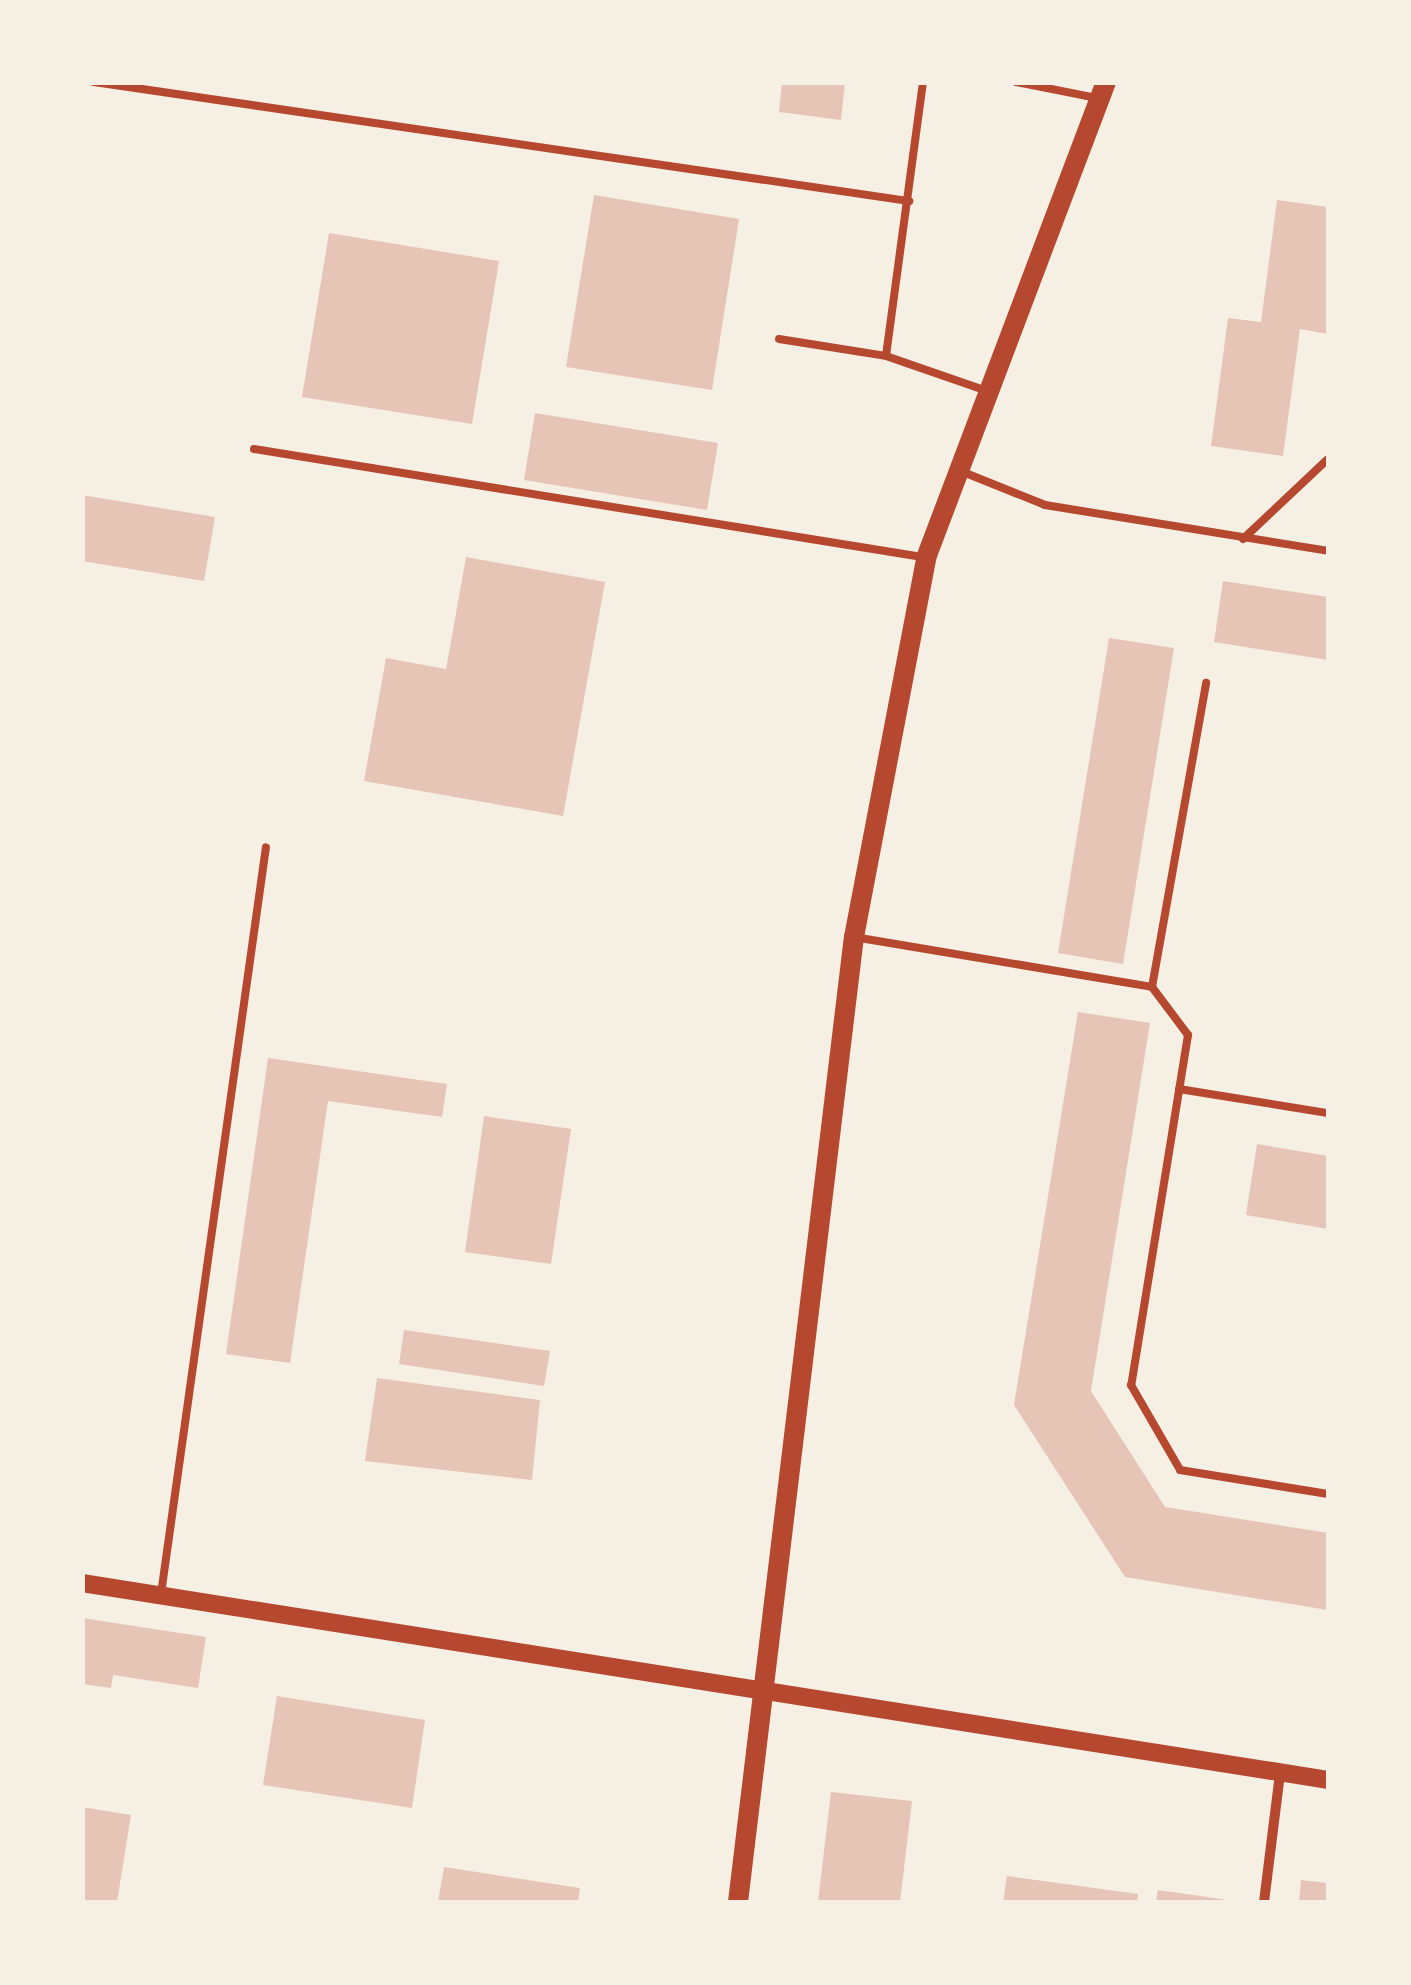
<!DOCTYPE html>
<style>
body{margin:0}
#map{position:relative;width:1411px;height:1985px;overflow:hidden;background:#f6efe4;font-family:Lato,sans-serif}
div>[style]{position:absolute}
.building>*{inset:0;background:#e6c5b7}
.service>*{height:8px;margin:-4px;padding:0 4px;transform-origin:4px;border-radius:4px;background:#b5482f}
.minor>*{height:10px;margin:-5px;padding:0 5px;transform-origin:5px;border-radius:5px;background:#b5482f}
.tertiary>*{height:18px;margin:-9px;padding:0 9px;transform-origin:9px;border-radius:9px;background:#b5482f}
.secondary>*{height:20px;margin:-10px;padding:0 10px;transform-origin:10px;border-radius:10px;background:#b5482f}
span{translate:-50% -50%;white-space:nowrap;text-align:center;line-height:1.15;-webkit-text-stroke:8px #f6efe4;paint-order:stroke}
.frame{position:absolute;inset:0;border:85px solid #f6efe4;pointer-events:none}
</style>
<div id="map">
<div class="building">
<div style="clip-path:polygon(782px 82px,845px 82px,841px 120px,779px 112px)"></div>
<div style="clip-path:polygon(594px 195px,739px 219px,712px 390px,566px 367px)"></div>
<div style="clip-path:polygon(1277px 200px,1328px 207px,1328px 334px,1300px 329px,1283px 456px,1211px 446px,1228px 318px,1261px 322px)"></div>
<div style="clip-path:polygon(329px 233px,499px 261px,472px 424px,302px 397px)"></div>
<div style="clip-path:polygon(535px 413px,718px 443px,707px 510px,524px 480px)"></div>
<div style="clip-path:polygon(82px 495px,215px 517px,204px 581px,82px 561px)"></div>
<div style="clip-path:polygon(466px 557px,605px 582px,563px 816px,364px 781px,386px 658px,446px 669px)"></div>
<div style="clip-path:polygon(1223px 581px,1328px 597px,1328px 660px,1214px 642px)"></div>
<div style="clip-path:polygon(1109px 638px,1174px 648px,1123px 964px,1058px 953px)"></div>
<div style="clip-path:polygon(1078px 1012px,1150px 1023px,1091px 1391px,1165px 1507px,1328px 1533px,1328px 1610px,1125px 1577px,1014px 1405px)"></div>
<div style="clip-path:polygon(268px 1058px,447px 1084px,442px 1117px,328px 1101px,290px 1363px,226px 1354px)"></div>
<div style="clip-path:polygon(484px 1116px,571px 1129px,551px 1264px,465px 1252px)"></div>
<div style="clip-path:polygon(1257px 1144px,1328px 1156px,1328px 1229px,1246px 1215px)"></div>
<div style="clip-path:polygon(404px 1330px,550px 1351px,544px 1386px,399px 1364px)"></div>
<div style="clip-path:polygon(377px 1378px,540px 1400px,532px 1480px,365px 1461px)"></div>
<div style="clip-path:polygon(82px 1618px,206px 1637px,198px 1688px,113px 1675px,111px 1688px,82px 1684px)"></div>
<div style="clip-path:polygon(277px 1696px,425px 1720px,412px 1808px,263px 1785px)"></div>
<div style="clip-path:polygon(831px 1792px,912px 1801px,900px 1902px,818px 1902px)"></div>
<div style="clip-path:polygon(82px 1807px,131px 1815px,117px 1902px,82px 1902px)"></div>
<div style="clip-path:polygon(444px 1867px,580px 1888px,578px 1902px,438px 1902px)"></div>
<div style="clip-path:polygon(1007px 1876px,1138px 1894px,1137px 1902px,1003px 1902px)"></div>
<div style="clip-path:polygon(1301px 1880px,1328px 1883px,1328px 1902px,1299px 1902px)"></div>
<div style="clip-path:polygon(1158px 1890px,1228px 1900px,1228px 1902px,1156px 1902px)"></div>
</div>
<div class="service">
<div style="left:94px;top:82px;width:824px;rotate:8.31deg"></div>
<div style="left:923px;top:82px;width:276px;rotate:97.7deg"></div>
<div style="left:886px;top:356px;width:104px;rotate:19.1deg"></div>
<div style="left:1016px;top:82px;width:83px;rotate:11.2deg"></div>
<div style="left:779px;top:339px;width:108px;rotate:9deg"></div>
<div style="left:254px;top:449px;width:677px;rotate:9.18deg"></div>
<div style="left:963px;top:472px;width:88px;rotate:21.9deg"></div>
<div style="left:1045px;top:505px;width:287px;rotate:9.2deg"></div>
<div style="left:1243px;top:539px;width:117px;rotate:-43.3deg"></div>
<div style="left:854px;top:937px;width:302px;rotate:9.5deg"></div>
<div style="left:1152px;top:987px;width:60px;rotate:53.1deg"></div>
<div style="left:1188px;top:1035px;width:355px;rotate:99.2deg"></div>
<div style="left:1131px;top:1385px;width:98px;rotate:60deg"></div>
<div style="left:1180px;top:1470px;width:150px;rotate:9.2deg"></div>
<div style="left:1152px;top:987px;width:309px;rotate:-79.9deg"></div>
<div style="left:1179px;top:1089px;width:151px;rotate:9.2deg"></div>
<div style="left:161px;top:1594px;width:754px;rotate:-82deg"></div>
</div>
<div class="minor">
<div style="left:1264px;top:1902px;width:130px;rotate:-82.9deg"></div>
</div>
<div class="tertiary">
<div style="left:82px;top:1583px;width:1261px;rotate:8.98deg"></div>
</div>
<div class="secondary">
<div style="left:738px;top:1902px;width:972px;rotate:-83.15deg"></div>
<div style="left:854px;top:937px;width:386px;rotate:-79.2deg"></div>
<div style="left:926px;top:558px;width:509px;rotate:-69.29deg"></div>
</div>
<div class="frame"></div>
</div>
